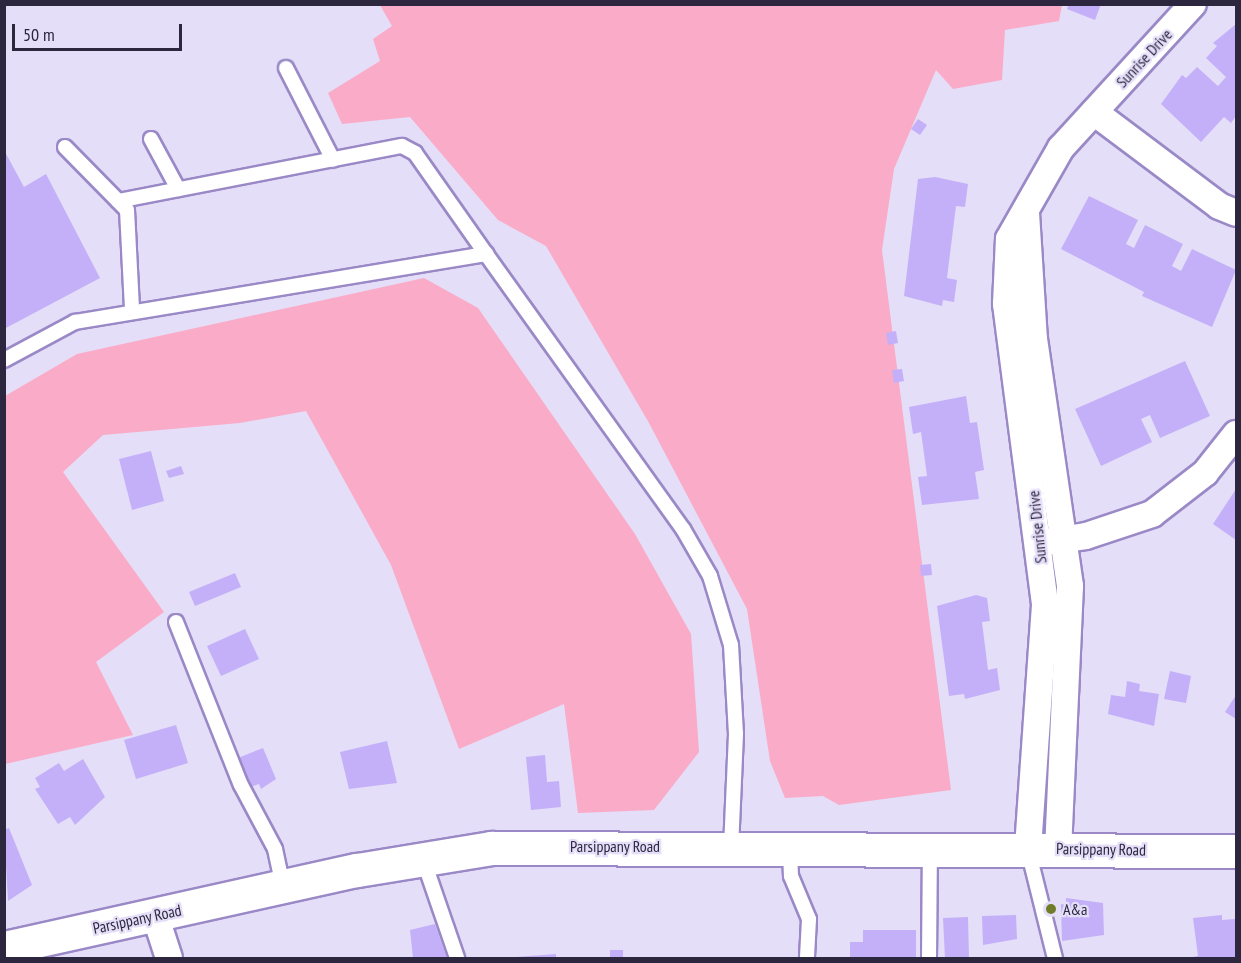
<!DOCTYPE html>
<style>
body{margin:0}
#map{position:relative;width:1241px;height:963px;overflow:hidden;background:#e4def8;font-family:"PT Sans Narrow",sans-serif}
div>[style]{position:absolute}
.green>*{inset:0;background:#faabc7}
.building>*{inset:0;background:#c4b0f8}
.roads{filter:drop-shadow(2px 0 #9a89c6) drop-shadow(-2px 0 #9a89c6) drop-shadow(0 2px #9a89c6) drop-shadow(0 -2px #9a89c6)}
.lane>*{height:14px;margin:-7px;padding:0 7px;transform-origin:7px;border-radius:7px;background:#fff}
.street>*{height:26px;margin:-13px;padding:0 13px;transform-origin:13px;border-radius:13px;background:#fff}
.secondary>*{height:33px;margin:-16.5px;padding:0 16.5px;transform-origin:16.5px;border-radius:16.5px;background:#fff}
.dots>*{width:16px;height:16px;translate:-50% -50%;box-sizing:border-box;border:3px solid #e4def8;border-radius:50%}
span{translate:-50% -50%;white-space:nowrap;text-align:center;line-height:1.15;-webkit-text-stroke:4.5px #e4def8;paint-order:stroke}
.street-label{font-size:16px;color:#2d263f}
.poi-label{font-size:16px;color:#2d263f}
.left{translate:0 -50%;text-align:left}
.frame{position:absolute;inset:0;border:6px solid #2d263f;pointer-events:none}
.scale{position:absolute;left:12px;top:24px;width:170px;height:27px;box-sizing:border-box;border:3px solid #2d263f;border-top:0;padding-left:8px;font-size:18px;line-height:21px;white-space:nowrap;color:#2d263f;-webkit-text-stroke:4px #e4def8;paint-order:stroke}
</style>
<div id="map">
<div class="green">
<div style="clip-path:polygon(380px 5px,1062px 5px,1059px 21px,1005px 30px,1002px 80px,953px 89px,936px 70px,894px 169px,882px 250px,951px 790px,839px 805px,823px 796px,785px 798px,770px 761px,747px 609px,649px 423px,546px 246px,498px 220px,410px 117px,342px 124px,328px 93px,380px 61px,373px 39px,392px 26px)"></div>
<div style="clip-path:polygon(424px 278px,478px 308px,635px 534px,691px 634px,699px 752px,654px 810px,578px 813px,564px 704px,459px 749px,391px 565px,306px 411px,240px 423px,103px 435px,63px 472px,164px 612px,96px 662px,133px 735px,5px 764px,5px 396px,77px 354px)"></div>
</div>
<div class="building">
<div style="clip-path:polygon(1069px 4px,1101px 4px,1095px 20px,1067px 9px)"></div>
<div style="clip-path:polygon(1236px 24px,1236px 116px,1231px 123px,1224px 117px,1201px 142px,1161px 104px,1182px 75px,1186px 78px,1197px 67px,1218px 86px,1226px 77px,1206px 58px,1217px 46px,1213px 43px)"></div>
<div style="clip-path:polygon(918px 119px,927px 125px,920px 135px,911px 129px)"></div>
<div style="clip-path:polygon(4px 150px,24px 187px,46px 174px,100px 278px,4px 329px)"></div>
<div style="clip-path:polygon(935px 177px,968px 184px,965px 207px,956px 206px,947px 278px,957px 280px,954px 302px,943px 300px,942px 306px,904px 296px,918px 179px)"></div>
<div style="clip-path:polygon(1089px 196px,1138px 220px,1126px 244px,1134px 248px,1145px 225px,1183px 244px,1172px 266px,1181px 271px,1192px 249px,1236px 270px,1212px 327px,1142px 296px,1144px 292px,1061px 249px)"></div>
<div style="clip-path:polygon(896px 331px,898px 343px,888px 345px,886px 333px)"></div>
<div style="clip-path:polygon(1185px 361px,1210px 416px,1160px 438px,1150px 415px,1141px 419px,1152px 442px,1101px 466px,1075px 409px)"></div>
<div style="clip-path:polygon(902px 369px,904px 381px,894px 383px,892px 370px)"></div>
<div style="clip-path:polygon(966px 396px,970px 423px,977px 422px,984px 470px,975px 472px,979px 499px,922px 505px,918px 477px,927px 476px,921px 432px,913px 434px,909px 407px)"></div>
<div style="clip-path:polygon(151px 451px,164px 501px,132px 510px,119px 459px)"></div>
<div style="clip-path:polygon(181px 466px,184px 474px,169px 478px,166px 471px)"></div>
<div style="clip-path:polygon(1236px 489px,1236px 540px,1213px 524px)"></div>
<div style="clip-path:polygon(931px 564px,932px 575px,921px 576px,920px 565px)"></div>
<div style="clip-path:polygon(235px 573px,241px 587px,195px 606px,189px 592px)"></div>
<div style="clip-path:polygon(976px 595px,987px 598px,990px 621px,982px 622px,988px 670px,997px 668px,1000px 690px,965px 699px,964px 694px,949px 696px,937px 606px)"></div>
<div style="clip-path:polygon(245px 629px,259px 659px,221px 676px,207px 646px)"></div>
<div style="clip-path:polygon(1170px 671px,1191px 676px,1186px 703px,1164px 699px)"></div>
<div style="clip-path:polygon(1127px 681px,1140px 684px,1139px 691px,1159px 694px,1154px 726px,1108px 714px,1111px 695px,1125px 697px)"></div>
<div style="clip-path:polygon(1236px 695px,1236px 719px,1225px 712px)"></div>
<div style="clip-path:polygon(176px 725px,188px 763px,136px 779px,124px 740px)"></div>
<div style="clip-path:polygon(387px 741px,397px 783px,349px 789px,340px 752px)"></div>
<div style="clip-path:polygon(263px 748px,276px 779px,261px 789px,259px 784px,245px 789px,233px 760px)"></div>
<div style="clip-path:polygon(545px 755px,547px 782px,559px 781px,561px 807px,531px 810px,526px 757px)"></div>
<div style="clip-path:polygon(83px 759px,105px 797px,75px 825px,70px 817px,58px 824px,35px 789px,40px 787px,35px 778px,59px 763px,64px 771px)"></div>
<div style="clip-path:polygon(9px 828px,32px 885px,8px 901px,4px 830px)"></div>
<div style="clip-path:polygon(1066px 898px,1103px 903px,1104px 935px,1062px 941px,1061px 904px,1066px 905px)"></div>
<div style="clip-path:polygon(1016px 915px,1017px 939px,983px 945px,982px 916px)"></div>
<div style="clip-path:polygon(1222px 915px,1222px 920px,1235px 919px,1236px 958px,1188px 958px,1198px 956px,1193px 918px)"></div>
<div style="clip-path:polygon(968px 917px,969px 958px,945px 958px,943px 918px)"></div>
<div style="clip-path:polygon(435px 924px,447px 958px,413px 958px,410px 930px)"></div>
<div style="clip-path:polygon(863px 930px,916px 930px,916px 958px,850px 958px,850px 942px,863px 942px)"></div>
<div style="clip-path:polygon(610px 950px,623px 950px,623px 958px,610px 958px)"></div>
<div style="clip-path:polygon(556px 954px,556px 958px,516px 958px,516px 957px)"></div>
</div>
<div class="roads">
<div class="lane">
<div style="left:286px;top:68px;width:103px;rotate:62.9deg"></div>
<div style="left:151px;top:139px;width:57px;rotate:61.6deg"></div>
<div style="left:65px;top:147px;width:88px;rotate:45.5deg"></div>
<div style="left:127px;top:210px;width:100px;rotate:87.1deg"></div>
<div style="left:118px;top:201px;width:289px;rotate:-11deg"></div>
<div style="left:402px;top:146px;width:15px;rotate:28deg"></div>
<div style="left:415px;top:153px;width:123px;rotate:54.9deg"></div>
<div style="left:4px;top:360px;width:81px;rotate:-28.2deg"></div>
<div style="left:75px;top:322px;width:417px;rotate:-9.4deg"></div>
<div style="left:486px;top:254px;width:338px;rotate:54.4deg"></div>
<div style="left:683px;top:529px;width:54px;rotate:60.1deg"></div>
<div style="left:710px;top:576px;width:72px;rotate:73.1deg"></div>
<div style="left:731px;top:645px;width:89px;rotate:86.8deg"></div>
<div style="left:736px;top:734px;width:113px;rotate:92.5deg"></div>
<div style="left:176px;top:622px;width:175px;rotate:68.3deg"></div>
<div style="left:241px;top:785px;width:72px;rotate:62deg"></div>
<div style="left:275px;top:849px;width:38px;rotate:78deg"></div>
<div style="left:790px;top:849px;width:27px;rotate:88deg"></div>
<div style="left:791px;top:876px;width:47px;rotate:67.3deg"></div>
<div style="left:809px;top:919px;width:39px;rotate:93deg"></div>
<div style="left:1028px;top:850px;width:111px;rotate:76deg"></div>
<div style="left:423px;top:859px;width:105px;rotate:71deg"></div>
<div style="left:929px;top:958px;width:108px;rotate:-89.5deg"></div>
</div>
<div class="street">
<div style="left:1094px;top:112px;width:156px;rotate:36.9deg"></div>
<div style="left:1219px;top:206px;width:18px;rotate:22deg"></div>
<div style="left:1026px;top:213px;width:126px;rotate:86.4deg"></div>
<div style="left:1034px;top:339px;width:250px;rotate:81.7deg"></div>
<div style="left:1070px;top:586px;width:262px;rotate:92.6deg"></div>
<div style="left:1046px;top:542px;width:40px;rotate:-8.5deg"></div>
<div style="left:1086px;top:536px;width:70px;rotate:-18.4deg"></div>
<div style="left:1152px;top:514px;width:67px;rotate:-37.7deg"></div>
<div style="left:1205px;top:473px;width:50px;rotate:-51.5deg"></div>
<div style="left:1028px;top:848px;width:245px;rotate:-86deg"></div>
<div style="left:1045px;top:604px;width:303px;rotate:-97.4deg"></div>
<div style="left:1006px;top:304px;width:65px;rotate:-87.4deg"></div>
<div style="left:1009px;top:239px;width:105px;rotate:-60.3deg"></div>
<div style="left:1061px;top:148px;width:195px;rotate:-47.5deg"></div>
<div style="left:155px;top:915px;width:45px;rotate:72deg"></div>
</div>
<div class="secondary">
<div style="left:4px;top:948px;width:362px;rotate:-12.5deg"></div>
<div style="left:357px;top:870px;width:136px;rotate:-9.3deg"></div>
<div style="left:491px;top:848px;width:745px;rotate:0.23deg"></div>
</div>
</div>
<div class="dots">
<div style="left:1051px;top:909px;background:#717d29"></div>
</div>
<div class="street-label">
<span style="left:1144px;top:58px;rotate:-47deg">Sunrise Drive</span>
<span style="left:1037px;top:527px;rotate:-96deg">Sunrise Drive</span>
<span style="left:615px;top:846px">Parsippany Road</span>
<span style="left:1101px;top:849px;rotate:1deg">Parsippany Road</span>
<span style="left:137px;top:919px;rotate:-12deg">Parsippany Road</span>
</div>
<div class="poi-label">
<span class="left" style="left:1063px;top:909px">A&amp;a</span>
</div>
<div class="frame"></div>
<div class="scale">50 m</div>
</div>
